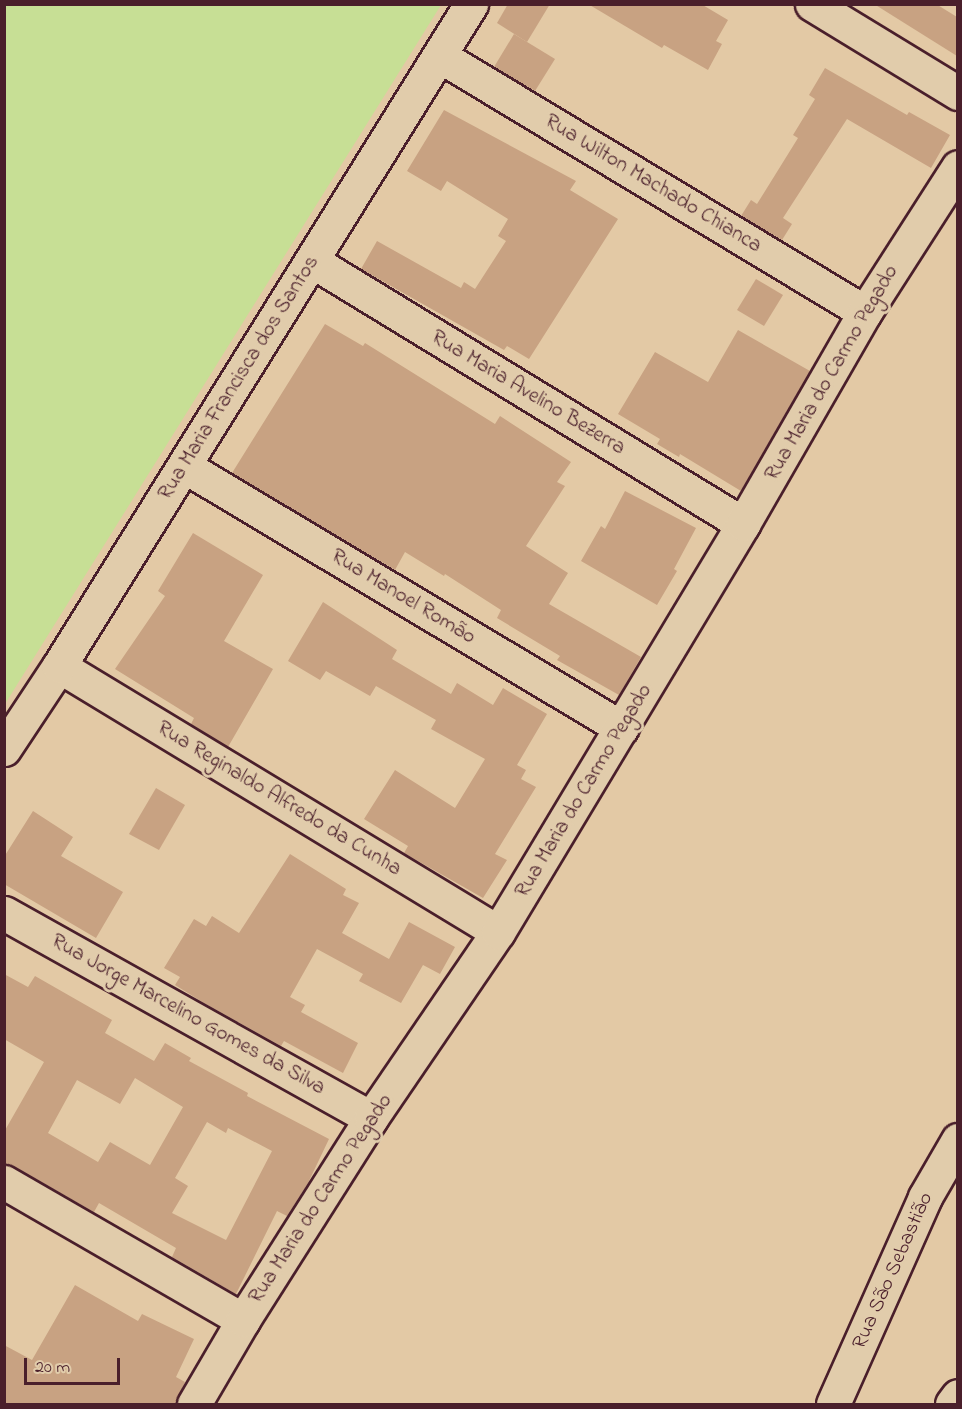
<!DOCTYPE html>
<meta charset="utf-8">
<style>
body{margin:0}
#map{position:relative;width:962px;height:1409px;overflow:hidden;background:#e3c9a5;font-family:"Indie Flower",sans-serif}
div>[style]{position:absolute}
.green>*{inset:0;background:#c7df95}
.building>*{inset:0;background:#c8a282}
.roads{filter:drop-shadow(2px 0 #4a1f2b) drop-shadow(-2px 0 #4a1f2b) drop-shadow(0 2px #4a1f2b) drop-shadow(0 -2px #4a1f2b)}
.minor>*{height:33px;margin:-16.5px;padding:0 16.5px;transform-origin:16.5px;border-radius:16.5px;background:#e1ccab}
span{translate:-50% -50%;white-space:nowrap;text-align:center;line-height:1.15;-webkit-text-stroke:6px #e1ccab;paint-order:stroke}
.street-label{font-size:21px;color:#4a1f2b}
.frame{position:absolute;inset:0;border:6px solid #4a1f2b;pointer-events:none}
.scale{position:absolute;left:24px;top:1358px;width:96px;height:27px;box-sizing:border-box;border:3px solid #4a1f2b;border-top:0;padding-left:8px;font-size:18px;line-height:21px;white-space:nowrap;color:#4a1f2b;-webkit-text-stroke:4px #e1ccab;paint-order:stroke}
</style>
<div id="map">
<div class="green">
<div style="clip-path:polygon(5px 4px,441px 5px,5px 704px,4px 5px)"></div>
</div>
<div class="building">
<div style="clip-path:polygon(508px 4px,550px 4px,527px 42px,497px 23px)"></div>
<div style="clip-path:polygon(588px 4px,701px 4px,728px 20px,716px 41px,722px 44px,708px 70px,664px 45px,662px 48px)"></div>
<div style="clip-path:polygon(874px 4px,936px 4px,957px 17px,957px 56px)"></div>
<div style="clip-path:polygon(514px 34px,555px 59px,535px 91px,494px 67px)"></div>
<div style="clip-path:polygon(825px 68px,907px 115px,909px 112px,950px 135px,931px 168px,847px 119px,783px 218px,792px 224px,782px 240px,741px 216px,751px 200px,757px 204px,798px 138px,793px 135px,815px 99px,809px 95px)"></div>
<div style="clip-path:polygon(444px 110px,576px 181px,570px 190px,618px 219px,529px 359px,507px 346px,504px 350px,361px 269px,377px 241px,461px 288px,464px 282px,475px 289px,506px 241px,498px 236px,508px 219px,447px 181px,441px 191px,407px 171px)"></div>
<div style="clip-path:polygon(756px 279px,783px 295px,764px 326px,737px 310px)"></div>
<div style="clip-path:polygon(325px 324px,363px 346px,365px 343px,495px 424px,500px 416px,571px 462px,557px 482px,565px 486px,526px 546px,568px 573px,549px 604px,641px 657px,619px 695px,557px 660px,560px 656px,497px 618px,501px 610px,445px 574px,444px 576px,405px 552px,395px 570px,232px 473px)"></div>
<div style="clip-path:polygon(738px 330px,810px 371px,741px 491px,680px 454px,679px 457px,657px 444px,660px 439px,618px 414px,655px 352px,708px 382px)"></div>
<div style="clip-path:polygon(625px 491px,696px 528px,674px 569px,677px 571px,657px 605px,581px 561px,601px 526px,605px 529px)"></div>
<div style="clip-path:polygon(193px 533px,263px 575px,224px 641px,273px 669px,228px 747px,191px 724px,194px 718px,115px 669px,165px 596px,158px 591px)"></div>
<div style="clip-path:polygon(323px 602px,397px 650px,392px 659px,451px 694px,457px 683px,493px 705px,503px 688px,547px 714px,517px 765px,526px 770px,521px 779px,536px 787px,495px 854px,507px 860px,483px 898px,404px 853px,408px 846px,364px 819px,395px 770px,455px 808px,485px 759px,431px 729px,436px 720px,376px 686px,370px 696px,326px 671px,320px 680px,288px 661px)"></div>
<div style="clip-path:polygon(156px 788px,185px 805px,159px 850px,129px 834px)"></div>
<div style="clip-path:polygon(33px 811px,73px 837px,61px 856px,123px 892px,96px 938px,4px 884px,4px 857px)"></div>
<div style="clip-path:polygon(290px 854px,346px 889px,343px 895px,359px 903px,342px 933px,389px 959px,409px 922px,455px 947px,440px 974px,423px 965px,401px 1003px,359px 981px,363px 974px,317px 949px,290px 997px,305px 1005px,301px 1012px,358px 1043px,343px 1073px,284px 1041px,281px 1046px,204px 1003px,175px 985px,180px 977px,164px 968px,194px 919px,206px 926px,212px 916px,239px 933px)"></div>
<div style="clip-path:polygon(evenodd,4px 974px,28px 987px,35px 976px,112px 1020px,105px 1033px,154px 1061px,165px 1043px,191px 1058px,189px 1061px,248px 1093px,247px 1096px,329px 1139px,308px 1183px,287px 1216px,277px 1211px,236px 1294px,172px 1257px,176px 1248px,99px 1203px,94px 1212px,13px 1166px,4px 1163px,4px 1132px,44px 1062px,4px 1039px,4px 974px,135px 1078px,183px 1107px,150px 1165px,110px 1142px,98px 1162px,48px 1133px,77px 1080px,120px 1104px,135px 1078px,4px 974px,207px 1122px,226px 1133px,228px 1128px,272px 1151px,226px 1240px,172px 1213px,188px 1186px,175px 1178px,207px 1122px)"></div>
<div style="clip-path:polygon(75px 1285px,138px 1321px,142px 1314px,194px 1339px,176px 1377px,185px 1382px,175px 1404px,4px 1404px,4px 1345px,32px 1360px)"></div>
</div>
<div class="roads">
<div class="minor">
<div style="left:812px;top:4px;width:171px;rotate:31.4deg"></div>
<div style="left:440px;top:56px;width:496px;rotate:31.1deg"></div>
<div style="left:312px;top:261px;width:505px;rotate:31.39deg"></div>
<div style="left:184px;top:466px;width:510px;rotate:30.89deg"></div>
<div style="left:59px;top:666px;width:513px;rotate:31.21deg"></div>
<div style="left:4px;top:749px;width:100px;rotate:-56.5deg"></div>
<div style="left:59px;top:666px;width:780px;rotate:-58.1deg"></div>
<div style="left:4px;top:913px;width:420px;rotate:29.2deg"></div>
<div style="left:4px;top:1182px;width:276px;rotate:30deg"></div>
<div style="left:194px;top:1404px;width:97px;rotate:-59.7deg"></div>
<div style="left:243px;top:1320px;width:239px;rotate:-57.6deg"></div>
<div style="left:371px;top:1118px;width:225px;rotate:-55.7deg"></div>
<div style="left:498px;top:932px;width:476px;rotate:-59deg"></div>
<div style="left:743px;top:524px;width:245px;rotate:-60.1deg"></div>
<div style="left:865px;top:312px;width:172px;rotate:-57.3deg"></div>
<div style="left:833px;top:1404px;width:227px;rotate:-66deg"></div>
<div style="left:925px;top:1197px;width:66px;rotate:-59.9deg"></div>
<div style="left:952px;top:1404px;width:10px;rotate:-53deg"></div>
</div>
</div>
<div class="street-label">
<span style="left:653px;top:184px;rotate:31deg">Rua Wilton Machado Chianca</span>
<span style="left:832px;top:373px;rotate:-60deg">Rua Maria do Carmo Pegado</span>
<span style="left:239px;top:378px;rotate:-58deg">Rua Maria Francisca dos Santos</span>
<span style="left:528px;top:393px;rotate:31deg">Rua Maria Avelino Bezerra</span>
<span style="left:403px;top:597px;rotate:31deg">Rua Manoel Romão</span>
<span style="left:584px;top:791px;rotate:-59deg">Rua Maria do Carmo Pegado</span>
<span style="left:279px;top:799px;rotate:31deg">Rua Reginaldo Alfredo da Cunha</span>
<span style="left:188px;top:1015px;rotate:29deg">Rua Jorge Marcelino Gomes da Silva</span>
<span style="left:321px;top:1199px;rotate:-57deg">Rua Maria do Carmo Pegado</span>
<span style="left:893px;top:1271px;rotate:-66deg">Rua São Sebastião</span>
</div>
<div class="frame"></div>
<div class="scale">20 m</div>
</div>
